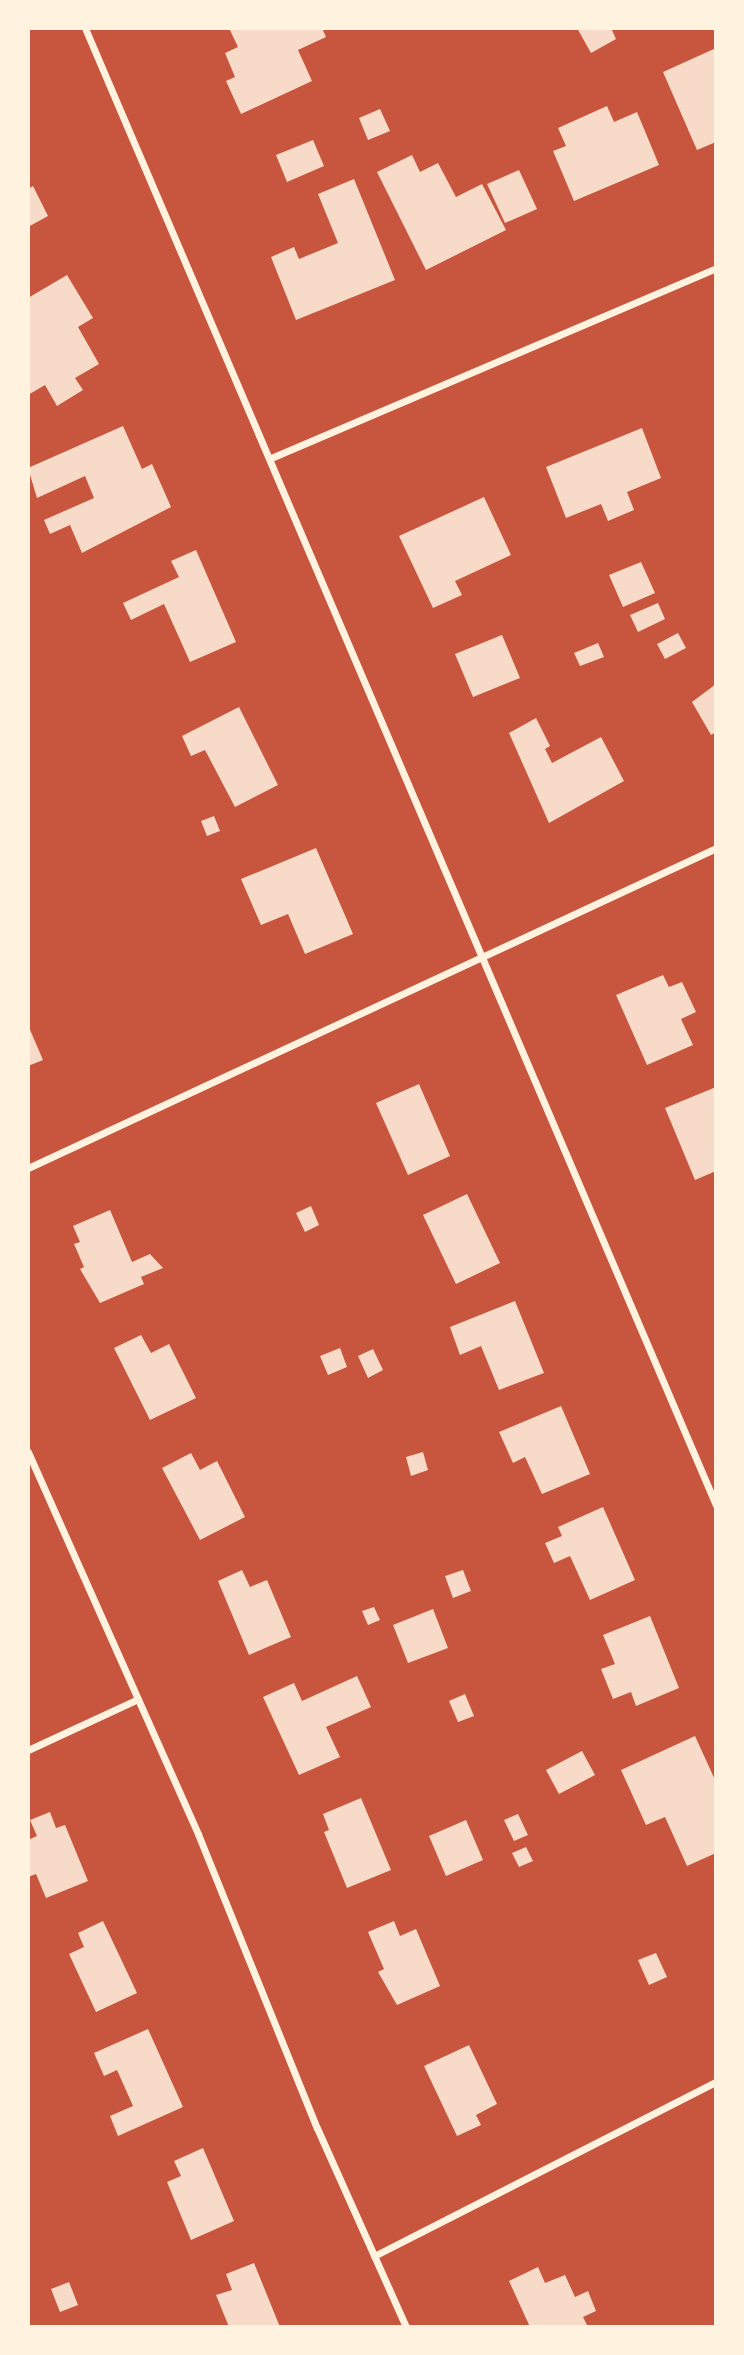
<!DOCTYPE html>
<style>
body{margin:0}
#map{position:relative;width:744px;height:2355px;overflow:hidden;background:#c8553d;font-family:Barlow,sans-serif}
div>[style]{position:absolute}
.building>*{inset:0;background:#f7dbc8}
.minor>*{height:7px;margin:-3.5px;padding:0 3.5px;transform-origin:3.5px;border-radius:3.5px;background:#fff3e0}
span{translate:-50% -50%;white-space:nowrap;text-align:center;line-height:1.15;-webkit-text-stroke:7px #fff3e0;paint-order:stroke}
.frame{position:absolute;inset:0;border:30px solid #fff3e0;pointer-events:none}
</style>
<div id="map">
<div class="building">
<div style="clip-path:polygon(229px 28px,322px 28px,326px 37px,298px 50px,312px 81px,241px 114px,226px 81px,235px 77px,225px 53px,238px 47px)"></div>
<div style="clip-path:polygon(577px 28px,611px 28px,616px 39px,591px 53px)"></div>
<div style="clip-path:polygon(716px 48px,716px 142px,697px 150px,663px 72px)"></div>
<div style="clip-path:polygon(607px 106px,614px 122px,637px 112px,659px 165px,574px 201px,553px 151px,566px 146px,558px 128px)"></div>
<div style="clip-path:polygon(380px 109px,390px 131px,368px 140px,359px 118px)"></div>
<div style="clip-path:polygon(313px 140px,324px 166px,287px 182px,276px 155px)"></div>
<div style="clip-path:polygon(412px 155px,420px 172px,438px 163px,456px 197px,482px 184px,506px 230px,426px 270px,377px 172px)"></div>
<div style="clip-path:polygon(519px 170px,537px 209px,505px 223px,487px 184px)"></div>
<div style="clip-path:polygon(354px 179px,395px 280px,296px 320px,271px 257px,294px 247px,299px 259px,338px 243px,318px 194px)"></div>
<div style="clip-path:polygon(33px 186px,48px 216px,28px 227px,28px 189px)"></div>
<div style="clip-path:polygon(67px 275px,93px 318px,78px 327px,99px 364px,75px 378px,83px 390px,57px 406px,45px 385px,28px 395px,28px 298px)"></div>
<div style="clip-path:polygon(123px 426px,142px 469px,152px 464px,171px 507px,82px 553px,70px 525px,50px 534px,44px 520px,94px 498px,85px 476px,37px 498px,28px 468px)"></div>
<div style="clip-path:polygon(642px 428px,661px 478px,627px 492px,634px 510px,608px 521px,601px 504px,566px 518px,546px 467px)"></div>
<div style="clip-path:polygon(484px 497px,511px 555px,455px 581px,462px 595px,433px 608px,399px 536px)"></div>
<div style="clip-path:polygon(196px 550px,236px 642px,190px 662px,164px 604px,131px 620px,123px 603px,179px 577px,171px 561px)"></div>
<div style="clip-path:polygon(641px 562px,655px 593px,623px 607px,609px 575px)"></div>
<div style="clip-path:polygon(658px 603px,665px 619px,638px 632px,630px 615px)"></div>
<div style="clip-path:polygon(678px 633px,686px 648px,665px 659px,657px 644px)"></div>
<div style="clip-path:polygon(502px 635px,520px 678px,473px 697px,455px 654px)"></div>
<div style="clip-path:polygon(598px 643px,604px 657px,580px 666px,574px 653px)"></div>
<div style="clip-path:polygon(716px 684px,716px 732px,711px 735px,692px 702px)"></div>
<div style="clip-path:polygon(239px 707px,278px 785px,235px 807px,205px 750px,191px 756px,182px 736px)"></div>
<div style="clip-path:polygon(536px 718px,550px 746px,545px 749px,552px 763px,601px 737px,624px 781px,549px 823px,509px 733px)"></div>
<div style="clip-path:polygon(214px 816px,220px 831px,207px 836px,201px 821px)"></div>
<div style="clip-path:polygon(316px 848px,353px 934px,305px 954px,288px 914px,261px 925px,241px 879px)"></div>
<div style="clip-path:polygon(663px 975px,669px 987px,682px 982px,696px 1012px,681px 1019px,693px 1045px,647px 1065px,616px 995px)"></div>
<div style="clip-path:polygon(28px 1025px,43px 1060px,28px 1066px)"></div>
<div style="clip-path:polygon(419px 1084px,450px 1156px,408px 1175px,376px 1103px)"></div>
<div style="clip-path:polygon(716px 1087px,716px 1171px,695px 1180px,665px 1108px)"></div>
<div style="clip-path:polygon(467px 1194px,500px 1263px,456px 1284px,423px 1215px)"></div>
<div style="clip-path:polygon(311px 1206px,319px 1225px,305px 1232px,296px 1213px)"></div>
<div style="clip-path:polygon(110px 1210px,132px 1262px,150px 1254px,163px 1268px,141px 1277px,144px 1284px,100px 1303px,80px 1269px,84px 1267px,74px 1244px,80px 1242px,73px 1226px)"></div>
<div style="clip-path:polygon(515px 1301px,544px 1373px,499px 1390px,481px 1346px,460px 1355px,450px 1327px)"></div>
<div style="clip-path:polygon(141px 1335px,151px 1353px,169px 1344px,196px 1398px,150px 1420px,114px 1348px)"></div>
<div style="clip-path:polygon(340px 1348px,347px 1367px,328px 1375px,320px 1356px)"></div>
<div style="clip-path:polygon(373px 1349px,383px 1370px,368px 1378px,358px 1356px)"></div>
<div style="clip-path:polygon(561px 1406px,590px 1474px,542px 1494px,525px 1457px,513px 1463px,499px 1432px)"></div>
<div style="clip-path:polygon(423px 1452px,428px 1470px,411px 1476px,406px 1457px)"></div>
<div style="clip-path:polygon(191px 1453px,200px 1470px,217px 1461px,245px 1517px,200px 1540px,162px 1468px)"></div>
<div style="clip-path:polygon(603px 1507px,635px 1580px,590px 1600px,570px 1556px,554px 1563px,545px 1543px,562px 1536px,558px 1527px)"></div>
<div style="clip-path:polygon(242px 1570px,250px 1587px,267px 1580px,291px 1637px,249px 1655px,218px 1581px)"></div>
<div style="clip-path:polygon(463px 1570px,471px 1591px,453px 1598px,445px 1576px)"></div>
<div style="clip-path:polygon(374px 1607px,380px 1620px,368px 1625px,362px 1611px)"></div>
<div style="clip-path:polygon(433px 1609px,448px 1648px,408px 1663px,393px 1625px)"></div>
<div style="clip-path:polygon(650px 1616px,679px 1688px,636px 1706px,631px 1692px,613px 1699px,601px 1669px,615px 1664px,603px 1635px)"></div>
<div style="clip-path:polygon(357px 1676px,371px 1707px,326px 1727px,340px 1757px,299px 1775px,263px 1697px,294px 1683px,302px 1701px)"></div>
<div style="clip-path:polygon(465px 1694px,474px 1716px,458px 1722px,449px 1701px)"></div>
<div style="clip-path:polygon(695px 1736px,716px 1782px,716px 1853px,687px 1866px,665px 1817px,646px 1825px,621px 1770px)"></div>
<div style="clip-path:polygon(582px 1751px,595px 1775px,559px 1794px,546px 1770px)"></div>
<div style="clip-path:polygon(361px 1798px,391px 1870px,347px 1888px,324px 1832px,329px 1830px,323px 1814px)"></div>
<div style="clip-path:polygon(50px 1812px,56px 1828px,65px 1825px,88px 1881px,46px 1898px,36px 1874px,28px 1877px,28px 1840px,37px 1836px,30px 1820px)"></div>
<div style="clip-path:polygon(518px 1814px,528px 1835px,514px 1841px,504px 1820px)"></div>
<div style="clip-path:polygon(466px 1820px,483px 1860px,446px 1876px,429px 1836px)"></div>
<div style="clip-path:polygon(526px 1847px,533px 1861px,519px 1867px,512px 1853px)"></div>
<div style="clip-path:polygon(103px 1921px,137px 1993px,96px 2012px,69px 1954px,84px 1947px,78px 1933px)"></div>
<div style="clip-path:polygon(394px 1921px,400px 1936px,416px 1929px,440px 1986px,397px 2005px,378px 1972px,384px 1969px,368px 1932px)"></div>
<div style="clip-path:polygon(656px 1953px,667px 1977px,649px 1985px,638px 1960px)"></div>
<div style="clip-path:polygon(148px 2029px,183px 2107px,118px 2136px,110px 2116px,133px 2106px,117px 2070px,104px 2076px,94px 2053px)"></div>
<div style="clip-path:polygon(469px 2045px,497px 2104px,476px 2115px,481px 2125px,457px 2136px,424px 2066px)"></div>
<div style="clip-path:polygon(203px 2148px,234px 2221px,191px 2240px,167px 2182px,181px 2176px,174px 2161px)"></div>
<div style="clip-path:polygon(254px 2263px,280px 2327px,229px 2327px,216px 2295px,232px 2290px,226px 2274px)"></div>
<div style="clip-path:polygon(538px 2267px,545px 2283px,565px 2275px,575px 2297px,588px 2291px,596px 2311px,583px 2317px,588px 2327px,530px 2327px,509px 2281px)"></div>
<div style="clip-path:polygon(69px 2282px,78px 2305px,60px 2312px,51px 2289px)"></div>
</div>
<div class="minor">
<div style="left:85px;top:28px;width:1606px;rotate:66.87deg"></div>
<div style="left:271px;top:458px;width:484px;rotate:-23.1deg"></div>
<div style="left:28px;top:1168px;width:759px;rotate:-24.94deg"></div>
<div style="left:28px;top:1452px;width:418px;rotate:66deg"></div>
<div style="left:198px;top:1834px;width:317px;rotate:68deg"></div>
<div style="left:317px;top:2128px;width:218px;rotate:65.9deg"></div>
<div style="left:28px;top:1750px;width:121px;rotate:-24.9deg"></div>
<div style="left:374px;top:2256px;width:384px;rotate:-27deg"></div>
</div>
<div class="frame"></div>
</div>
